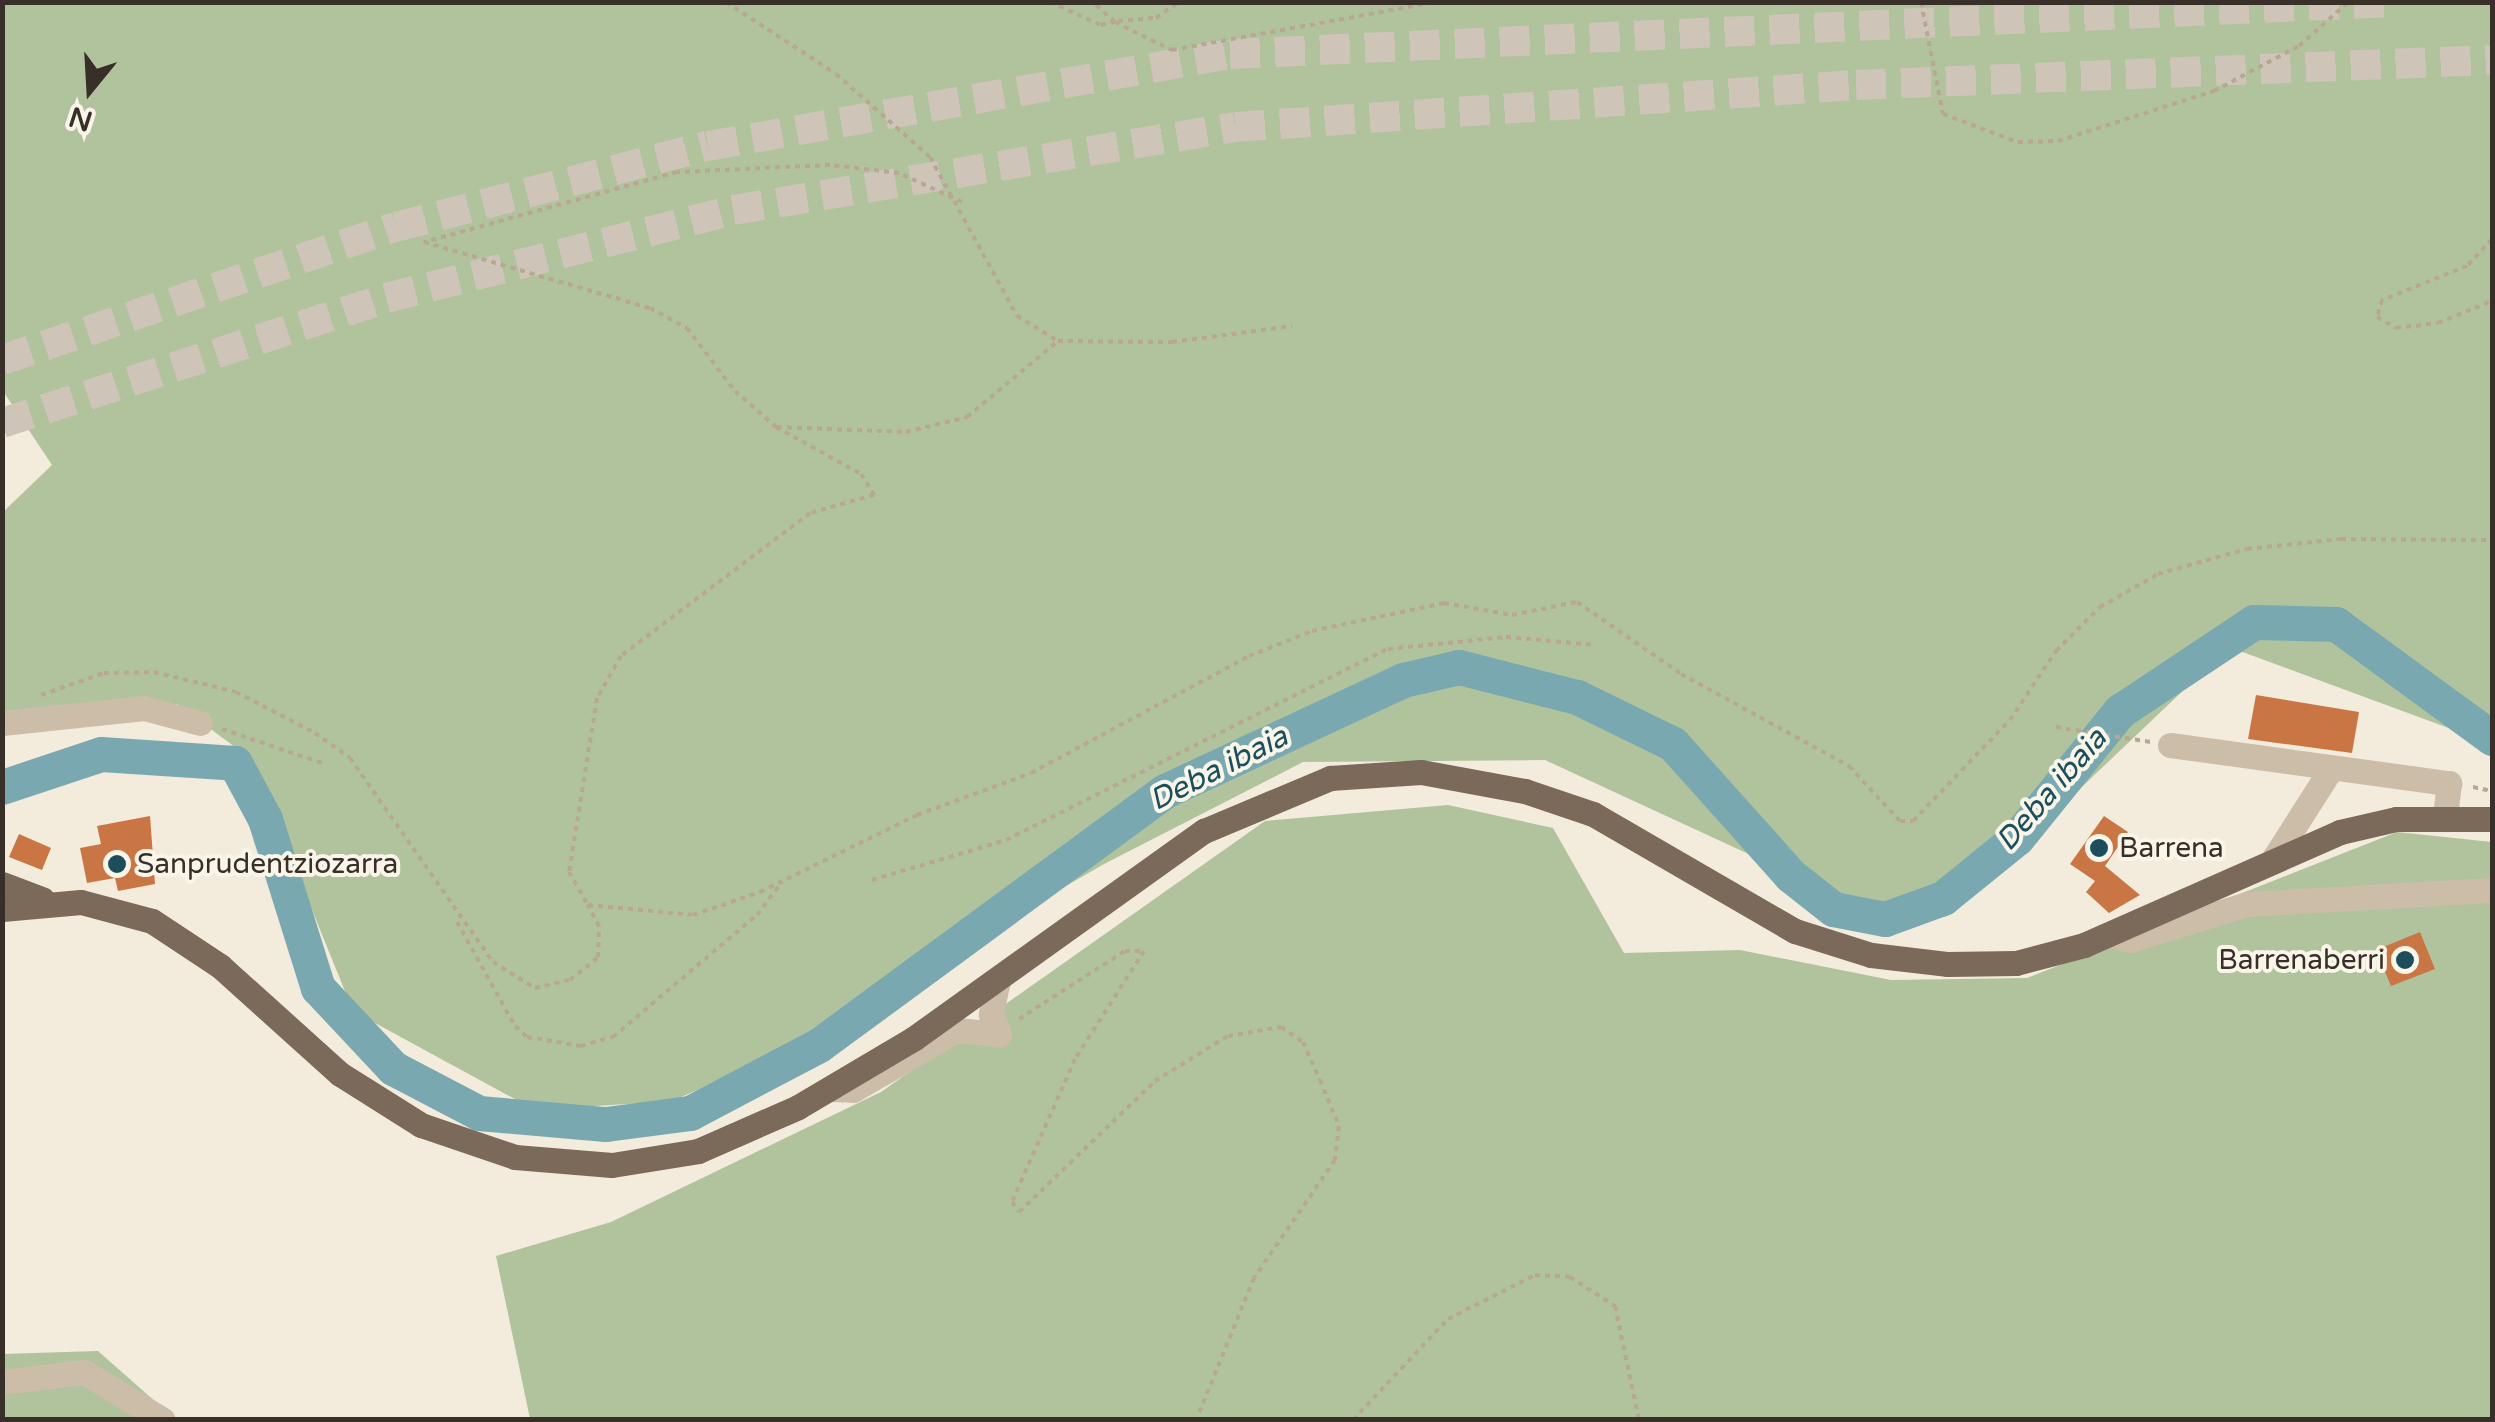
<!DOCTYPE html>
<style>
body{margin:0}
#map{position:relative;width:2495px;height:1422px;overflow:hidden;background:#f3ebdc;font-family:"Varela Round",sans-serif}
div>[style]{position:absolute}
.green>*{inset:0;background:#b0c39c}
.river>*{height:35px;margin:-17.5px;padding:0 17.5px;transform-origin:17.5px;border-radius:17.5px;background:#7aa8b1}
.building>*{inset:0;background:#ca7644}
.highway-tunnel>*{height:30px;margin-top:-15px;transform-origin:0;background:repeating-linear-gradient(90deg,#cec5b8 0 30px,transparent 0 45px)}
.path>*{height:4px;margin-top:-2px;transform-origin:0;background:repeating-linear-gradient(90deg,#b8a792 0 5px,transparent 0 10px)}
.minor>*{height:25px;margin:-12.5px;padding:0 12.5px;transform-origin:12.5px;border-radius:12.5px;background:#ccbda8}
.major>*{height:25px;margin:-12.5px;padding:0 12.5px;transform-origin:12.5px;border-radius:12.5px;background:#7b6959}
.dots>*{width:28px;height:28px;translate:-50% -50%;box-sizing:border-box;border:5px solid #faf5e9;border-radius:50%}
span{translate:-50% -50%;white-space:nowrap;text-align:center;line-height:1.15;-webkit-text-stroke:8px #faf5e9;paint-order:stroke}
.poi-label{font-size:28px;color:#382f28}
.left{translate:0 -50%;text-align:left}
.right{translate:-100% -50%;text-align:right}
.water-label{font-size:30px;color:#1c4f5b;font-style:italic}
.frame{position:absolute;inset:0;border:5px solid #382f28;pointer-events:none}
.north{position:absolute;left:40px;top:40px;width:100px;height:100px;-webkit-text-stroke:8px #faf5e9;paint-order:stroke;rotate:198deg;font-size:28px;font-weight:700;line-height:40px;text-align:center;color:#382f28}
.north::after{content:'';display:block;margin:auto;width:35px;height:45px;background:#382f28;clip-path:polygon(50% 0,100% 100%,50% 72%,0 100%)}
</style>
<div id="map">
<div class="green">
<div style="clip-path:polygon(3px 3px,2492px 3px,2492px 744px,2229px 647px,1945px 917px,1844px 898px,1545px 760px,1303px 762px,1104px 864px,766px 1060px,672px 1101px,535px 1110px,353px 1011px,251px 759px,177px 704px,3px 718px,3px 512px,52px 465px,3px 391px)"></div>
<div style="clip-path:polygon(1448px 805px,1553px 828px,1624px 953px,1740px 950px,1891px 980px,2027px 978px,2397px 832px,2492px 842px,2492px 1419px,530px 1419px,496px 1256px,611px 1222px,881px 1092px,1265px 821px)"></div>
<div style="clip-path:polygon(98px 1351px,175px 1419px,3px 1419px,2px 1354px)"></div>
</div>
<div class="river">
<div style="left:2px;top:787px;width:104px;rotate:-18.4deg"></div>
<div style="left:101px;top:754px;width:134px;rotate:3.8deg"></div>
<div style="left:235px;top:763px;width:64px;rotate:61.8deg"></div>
<div style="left:265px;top:819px;width:177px;rotate:72.6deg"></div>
<div style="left:318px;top:988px;width:110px;rotate:46.8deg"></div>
<div style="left:393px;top:1068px;width:97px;rotate:27.6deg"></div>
<div style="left:479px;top:1113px;width:127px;rotate:5deg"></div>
<div style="left:606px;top:1124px;width:85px;rotate:-7.5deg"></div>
<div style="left:690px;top:1113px;width:146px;rotate:-27.8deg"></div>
<div style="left:819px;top:1045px;width:429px;rotate:-36.3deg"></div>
<div style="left:1165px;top:791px;width:263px;rotate:-25deg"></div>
<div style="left:1403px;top:680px;width:57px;rotate:-13.1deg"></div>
<div style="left:1459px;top:667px;width:122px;rotate:14.3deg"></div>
<div style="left:1577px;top:697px;width:107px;rotate:26.1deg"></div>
<div style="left:1673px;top:744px;width:176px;rotate:48.2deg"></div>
<div style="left:1790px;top:875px;width:55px;rotate:38.3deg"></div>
<div style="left:1833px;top:909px;width:53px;rotate:10.9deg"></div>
<div style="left:1885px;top:919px;width:62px;rotate:-19.9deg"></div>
<div style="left:1943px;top:898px;width:95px;rotate:-39deg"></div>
<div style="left:2017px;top:838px;width:164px;rotate:-51deg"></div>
<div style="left:2120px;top:711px;width:161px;rotate:-33.6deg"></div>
<div style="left:2254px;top:622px;width:82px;rotate:1.4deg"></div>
<div style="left:2336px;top:624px;width:193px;rotate:36.2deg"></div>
</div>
<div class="building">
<div style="clip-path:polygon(2256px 695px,2359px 712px,2352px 753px,2248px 739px)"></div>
<div style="clip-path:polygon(150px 816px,155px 884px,118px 891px,115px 878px,87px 883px,80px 848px,101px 844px,97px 826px)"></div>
<div style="clip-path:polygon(2104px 816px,2128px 832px,2105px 866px,2140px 895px,2109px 913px,2086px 892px,2095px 881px,2070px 864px)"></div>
<div style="clip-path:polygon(19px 834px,51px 848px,42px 870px,9px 857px)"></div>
<div style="clip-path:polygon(2420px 932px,2435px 969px,2391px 986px,2376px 950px)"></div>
</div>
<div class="highway-tunnel">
<div style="left:2px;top:360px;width:416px;rotate:-18.7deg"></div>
<div style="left:396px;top:227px;width:322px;rotate:-14.6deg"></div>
<div style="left:708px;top:146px;width:530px;rotate:-10deg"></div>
<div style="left:1230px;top:54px;width:1165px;rotate:-2.56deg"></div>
<div style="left:2px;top:423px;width:404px;rotate:-18deg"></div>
<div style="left:386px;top:298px;width:358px;rotate:-14.2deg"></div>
<div style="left:733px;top:210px;width:509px;rotate:-9.39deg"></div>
<div style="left:1235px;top:127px;width:622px;rotate:-3.87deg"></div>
<div style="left:1856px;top:85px;width:636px;rotate:-2.25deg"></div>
</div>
<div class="path">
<div style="left:726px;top:2px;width:131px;rotate:33.2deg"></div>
<div style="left:836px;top:74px;width:125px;rotate:41.4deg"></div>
<div style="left:930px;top:157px;width:181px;rotate:61.3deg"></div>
<div style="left:1017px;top:316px;width:48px;rotate:31.4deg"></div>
<div style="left:1058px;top:341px;width:114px;rotate:0.5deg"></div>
<div style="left:1172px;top:342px;width:121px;rotate:-7.6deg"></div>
<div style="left:1050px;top:2px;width:56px;rotate:24.3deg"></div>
<div style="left:1101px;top:25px;width:14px;rotate:-12deg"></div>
<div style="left:1115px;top:22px;width:30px;rotate:-138deg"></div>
<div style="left:1921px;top:2px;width:114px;rotate:78.9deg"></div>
<div style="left:1943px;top:114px;width:80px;rotate:20.5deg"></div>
<div style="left:2018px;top:142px;width:40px;rotate:-1.4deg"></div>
<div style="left:2058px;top:141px;width:164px;rotate:-17.8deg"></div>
<div style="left:2214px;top:91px;width:96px;rotate:-27.9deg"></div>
<div style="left:2299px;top:46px;width:66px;rotate:-41.9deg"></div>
<div style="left:1118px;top:21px;width:38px;rotate:-5deg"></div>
<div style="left:1156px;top:18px;width:28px;rotate:-35deg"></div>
<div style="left:1115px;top:22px;width:64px;rotate:26.2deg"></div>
<div style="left:1172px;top:50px;width:269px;rotate:-10.3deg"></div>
<div style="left:962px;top:202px;width:69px;rotate:-155.3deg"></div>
<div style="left:899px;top:173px;width:69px;rotate:-173.4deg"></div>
<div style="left:830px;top:165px;width:153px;rotate:177.4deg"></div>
<div style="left:677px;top:172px;width:263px;rotate:164.5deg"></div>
<div style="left:424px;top:242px;width:235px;rotate:16.3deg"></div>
<div style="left:650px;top:308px;width:42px;rotate:28.4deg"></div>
<div style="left:687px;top:328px;width:79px;rotate:52.7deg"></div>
<div style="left:735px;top:391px;width:55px;rotate:41.3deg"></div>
<div style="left:776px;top:427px;width:97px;rotate:28.9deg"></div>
<div style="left:861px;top:474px;width:25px;rotate:58deg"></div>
<div style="left:874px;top:495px;width:66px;rotate:164.3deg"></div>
<div style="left:810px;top:513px;width:237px;rotate:142.9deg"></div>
<div style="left:621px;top:656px;width:48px;rotate:119.7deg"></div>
<div style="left:597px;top:698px;width:176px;rotate:99.1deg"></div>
<div style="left:569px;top:872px;width:38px;rotate:60deg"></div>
<div style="left:588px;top:905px;width:105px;rotate:5.4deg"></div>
<div style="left:693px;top:915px;width:71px;rotate:-18.9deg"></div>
<div style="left:760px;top:892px;width:175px;rotate:-26.1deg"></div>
<div style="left:917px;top:815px;width:121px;rotate:-20.2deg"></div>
<div style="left:1031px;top:773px;width:247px;rotate:-28.2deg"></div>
<div style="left:1249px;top:656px;width:68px;rotate:-21.6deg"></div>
<div style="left:1312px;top:631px;width:135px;rotate:-12deg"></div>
<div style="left:1444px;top:603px;width:69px;rotate:10deg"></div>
<div style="left:1512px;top:615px;width:66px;rotate:-11.3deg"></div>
<div style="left:1577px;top:602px;width:126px;rotate:34.7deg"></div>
<div style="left:1681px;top:674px;width:192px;rotate:28.7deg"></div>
<div style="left:1849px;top:766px;width:75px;rotate:47.2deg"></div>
<div style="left:1900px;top:821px;width:13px"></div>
<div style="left:1913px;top:821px;width:140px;rotate:-46.2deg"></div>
<div style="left:2010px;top:720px;width:83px;rotate:-56.3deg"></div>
<div style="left:2056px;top:651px;width:62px;rotate:-45deg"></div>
<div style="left:2100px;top:607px;width:67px;rotate:-29.6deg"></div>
<div style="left:2158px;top:574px;width:92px;rotate:-15.7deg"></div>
<div style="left:2247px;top:549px;width:95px;rotate:-6.1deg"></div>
<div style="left:2341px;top:539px;width:151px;rotate:0.4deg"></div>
<div style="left:2492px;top:239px;width:37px;rotate:133deg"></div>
<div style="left:2467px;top:266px;width:92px;rotate:158.2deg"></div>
<div style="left:2382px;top:300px;width:18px;rotate:106deg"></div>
<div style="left:2377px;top:317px;width:22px;rotate:30deg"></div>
<div style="left:2396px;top:328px;width:42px;rotate:-6.8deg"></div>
<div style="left:2438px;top:323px;width:58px;rotate:-22.2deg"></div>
<div style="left:777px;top:427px;width:129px;rotate:2.2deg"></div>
<div style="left:906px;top:432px;width:63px;rotate:-13.8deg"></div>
<div style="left:967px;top:417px;width:119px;rotate:-39.9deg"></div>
<div style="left:41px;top:695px;width:67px;rotate:-19.2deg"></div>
<div style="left:104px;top:673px;width:50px;rotate:-1.1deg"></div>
<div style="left:154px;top:672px;width:84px;rotate:13.7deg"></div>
<div style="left:236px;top:692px;width:89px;rotate:27.4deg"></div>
<div style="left:315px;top:733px;width:43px;rotate:35.5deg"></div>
<div style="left:350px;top:758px;width:249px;rotate:55deg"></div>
<div style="left:493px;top:962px;width:49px;rotate:31.8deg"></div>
<div style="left:535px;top:988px;width:36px;rotate:-13deg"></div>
<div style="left:570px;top:980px;width:36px;rotate:-39deg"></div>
<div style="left:598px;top:957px;width:31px;rotate:-88deg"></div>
<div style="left:599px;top:926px;width:24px;rotate:-118deg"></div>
<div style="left:2056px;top:727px;width:96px;rotate:9deg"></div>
<div style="left:222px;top:729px;width:106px;rotate:18.8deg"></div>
<div style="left:2473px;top:787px;width:19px;rotate:12deg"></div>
<div style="left:872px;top:880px;width:140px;rotate:-16.6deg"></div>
<div style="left:1006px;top:840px;width:427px;rotate:-26.6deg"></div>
<div style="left:1388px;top:649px;width:119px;rotate:-5.8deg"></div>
<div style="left:1506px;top:637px;width:89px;rotate:5.1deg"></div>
<div style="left:457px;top:922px;width:119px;rotate:60.9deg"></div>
<div style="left:515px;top:1026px;width:16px;rotate:43deg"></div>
<div style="left:527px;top:1037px;width:55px;rotate:9.5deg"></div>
<div style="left:581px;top:1046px;width:33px;rotate:-16deg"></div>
<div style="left:613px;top:1037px;width:189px;rotate:-40.3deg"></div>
<div style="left:757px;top:915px;width:41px;rotate:-52.9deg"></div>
<div style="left:1019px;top:1019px;width:126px;rotate:-32.7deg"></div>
<div style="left:1125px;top:951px;width:19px"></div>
<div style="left:1144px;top:951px;width:128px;rotate:122.6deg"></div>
<div style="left:1075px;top:1059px;width:156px;rotate:113.8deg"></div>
<div style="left:1012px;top:1202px;width:12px;rotate:55deg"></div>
<div style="left:1019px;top:1212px;width:189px;rotate:-43.9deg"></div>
<div style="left:1155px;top:1081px;width:86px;rotate:-31.7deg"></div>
<div style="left:1228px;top:1036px;width:54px;rotate:-9.6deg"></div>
<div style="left:1281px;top:1027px;width:27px;rotate:34deg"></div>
<div style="left:1303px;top:1042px;width:42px;rotate:65.9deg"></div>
<div style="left:1320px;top:1080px;width:50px;rotate:67.6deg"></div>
<div style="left:1339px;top:1126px;width:34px;rotate:97deg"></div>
<div style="left:1335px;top:1160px;width:143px;rotate:124.5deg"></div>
<div style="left:1254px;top:1278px;width:153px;rotate:112.2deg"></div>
<div style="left:1353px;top:1420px;width:139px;rotate:-46.8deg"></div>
<div style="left:1448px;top:1319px;width:97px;rotate:-26.8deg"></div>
<div style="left:1535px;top:1275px;width:35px;rotate:3deg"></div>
<div style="left:1570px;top:1277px;width:54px;rotate:32.8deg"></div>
<div style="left:1615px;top:1306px;width:116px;rotate:78.1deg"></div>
</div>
<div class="minor">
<div style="left:2px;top:723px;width:143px;rotate:-6deg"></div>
<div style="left:144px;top:708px;width:58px;rotate:15deg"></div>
<div style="left:2170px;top:745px;width:282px;rotate:7.8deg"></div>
<div style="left:2449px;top:783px;width:35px;rotate:97deg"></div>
<div style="left:2274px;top:858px;width:102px;rotate:-57.4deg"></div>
<div style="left:2112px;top:935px;width:19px;rotate:16deg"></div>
<div style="left:2130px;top:940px;width:122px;rotate:-17.1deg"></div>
<div style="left:2247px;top:904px;width:245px;rotate:-3.3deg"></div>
<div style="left:998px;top:980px;width:35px;rotate:102deg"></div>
<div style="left:991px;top:1014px;width:22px;rotate:68deg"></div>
<div style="left:830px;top:1089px;width:23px;rotate:2deg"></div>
<div style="left:853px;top:1090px;width:120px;rotate:-30deg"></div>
<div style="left:957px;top:1030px;width:42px;rotate:5.4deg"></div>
<div style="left:2px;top:1382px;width:83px;rotate:-7deg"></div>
<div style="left:84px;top:1372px;width:92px;rotate:31.3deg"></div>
</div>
<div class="major">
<div style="left:2px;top:884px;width:43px;rotate:20.6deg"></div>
<div style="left:2px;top:909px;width:79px;rotate:-5.1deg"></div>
<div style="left:81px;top:902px;width:73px;rotate:15deg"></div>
<div style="left:152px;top:921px;width:82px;rotate:33.5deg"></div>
<div style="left:220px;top:966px;width:161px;rotate:42deg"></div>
<div style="left:340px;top:1074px;width:96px;rotate:32.2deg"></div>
<div style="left:421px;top:1125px;width:99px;rotate:18.8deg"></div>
<div style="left:515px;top:1157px;width:97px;rotate:4.7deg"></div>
<div style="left:612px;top:1165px;width:87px;rotate:-9.2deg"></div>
<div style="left:698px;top:1151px;width:109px;rotate:-23.7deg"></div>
<div style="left:798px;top:1107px;width:134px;rotate:-30.6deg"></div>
<div style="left:913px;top:1039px;width:358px;rotate:-35.6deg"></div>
<div style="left:1204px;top:831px;width:137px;rotate:-22.8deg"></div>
<div style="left:1330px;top:778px;width:91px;rotate:-3.8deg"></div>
<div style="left:1421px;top:772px;width:106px;rotate:10.4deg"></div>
<div style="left:1525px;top:791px;width:72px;rotate:18.7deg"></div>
<div style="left:1593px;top:814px;width:233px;rotate:30.1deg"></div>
<div style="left:1795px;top:931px;width:80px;rotate:17.5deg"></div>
<div style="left:1871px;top:955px;width:78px;rotate:6.7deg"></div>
<div style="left:1948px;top:964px;width:68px;rotate:-0.8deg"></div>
<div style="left:2016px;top:963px;width:70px;rotate:-14.8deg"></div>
<div style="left:2084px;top:945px;width:280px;rotate:-23.8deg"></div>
<div style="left:2340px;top:832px;width:57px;rotate:-13.1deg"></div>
<div style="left:2396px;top:819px;width:96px"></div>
</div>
<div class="dots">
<div style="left:2099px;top:848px;background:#1c4f5b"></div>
<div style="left:117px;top:864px;background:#1c4f5b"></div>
<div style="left:2405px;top:960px;background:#1c4f5b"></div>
</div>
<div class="poi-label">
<span class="left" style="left:2119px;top:848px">Barrena</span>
<span class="left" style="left:137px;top:864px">Sanprudentziozarra</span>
<span class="right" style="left:2385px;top:960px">Barrenaberri</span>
</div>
<div class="water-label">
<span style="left:1219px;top:769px;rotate:-27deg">Deba ibaia</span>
<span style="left:2052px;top:790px;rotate:-49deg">Deba ibaia</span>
</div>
<div class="frame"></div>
<div class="north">N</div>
</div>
